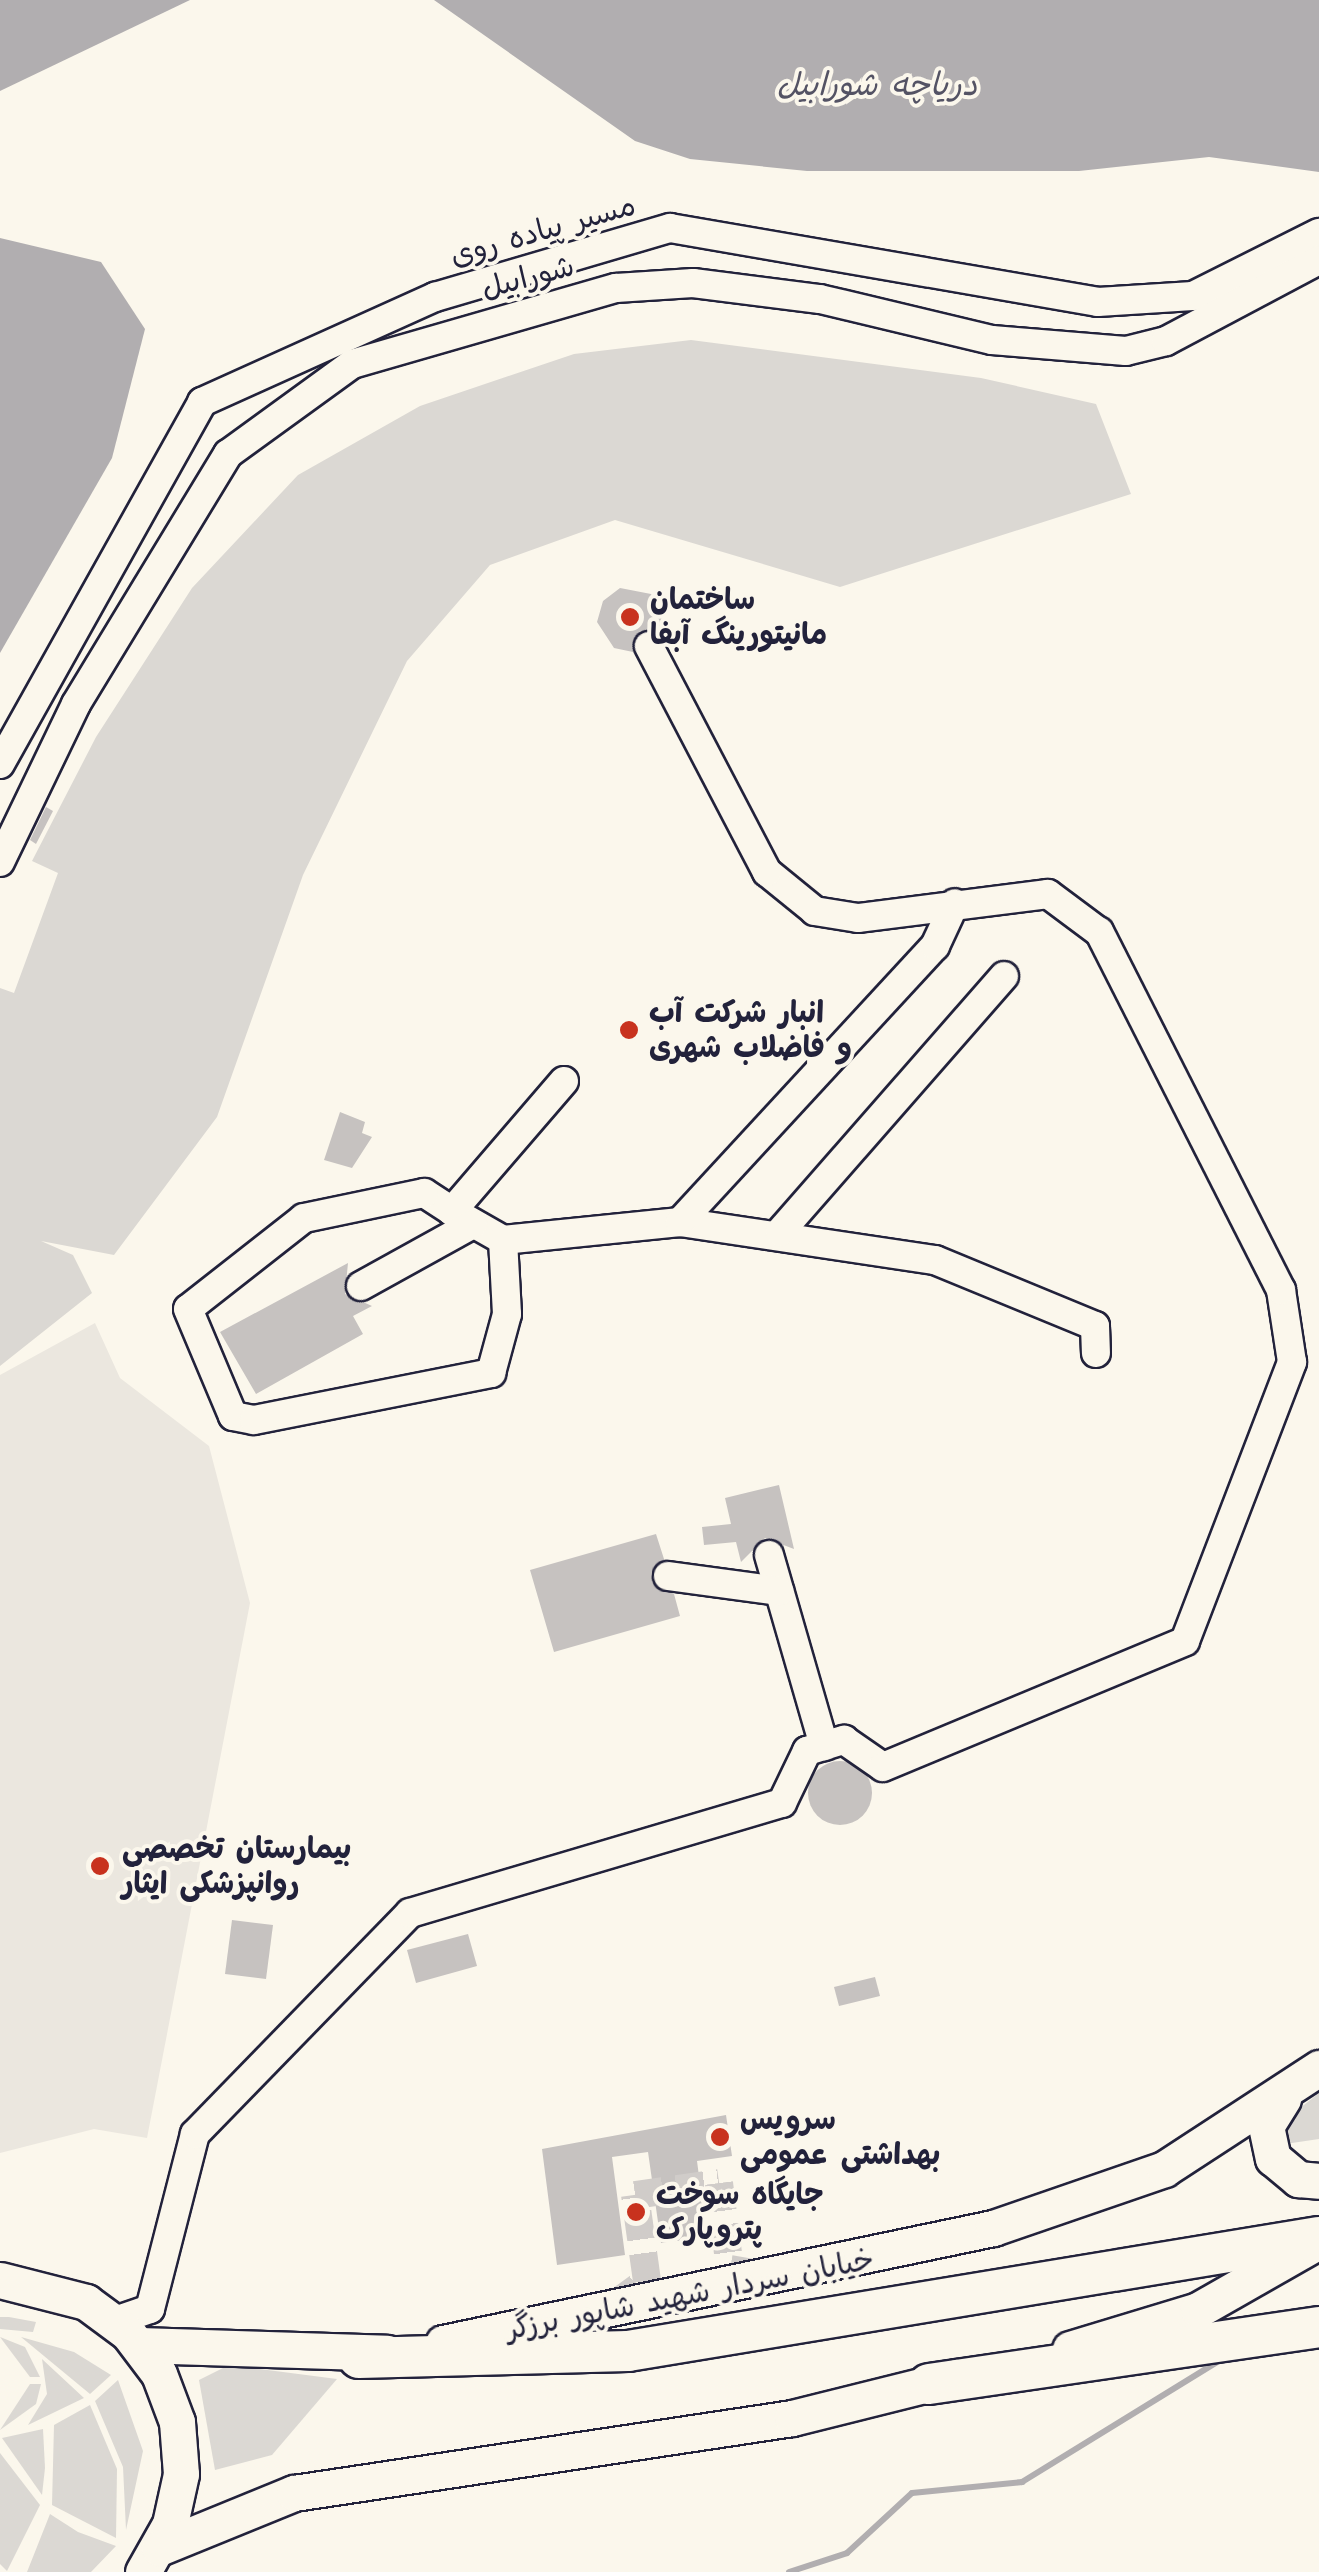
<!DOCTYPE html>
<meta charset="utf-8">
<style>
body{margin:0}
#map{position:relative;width:1319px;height:2572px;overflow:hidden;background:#fbf7ec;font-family:"Architects Daughter","Playpen Sans Arabic",sans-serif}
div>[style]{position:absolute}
.built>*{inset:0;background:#ebe7df}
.green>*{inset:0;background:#dbd8d3}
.water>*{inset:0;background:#b1aeb0}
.stream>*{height:6px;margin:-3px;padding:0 3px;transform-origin:3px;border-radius:3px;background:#b1aeb0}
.building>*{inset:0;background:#c6c2c0}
.round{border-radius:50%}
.minor-tunnel>*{height:28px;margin-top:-14px;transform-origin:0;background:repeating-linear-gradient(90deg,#d0ccc9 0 28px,transparent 0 42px)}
.roads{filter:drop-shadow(2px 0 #22223b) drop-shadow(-2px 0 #22223b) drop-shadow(0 2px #22223b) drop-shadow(0 -2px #22223b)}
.minor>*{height:28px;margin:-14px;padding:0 14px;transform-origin:14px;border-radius:14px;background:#fbf7ec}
.major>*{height:35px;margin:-17.5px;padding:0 17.5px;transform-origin:17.5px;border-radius:17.5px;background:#fbf7ec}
.highway>*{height:40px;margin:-20px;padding:0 20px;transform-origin:20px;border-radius:20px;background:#fbf7ec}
.dots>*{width:28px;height:28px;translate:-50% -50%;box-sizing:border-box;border:5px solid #fbf7ec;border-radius:50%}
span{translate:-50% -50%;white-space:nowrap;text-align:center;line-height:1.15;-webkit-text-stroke:8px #fbf7ec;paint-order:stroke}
.street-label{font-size:30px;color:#22223b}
.poi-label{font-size:30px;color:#22223b;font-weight:700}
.left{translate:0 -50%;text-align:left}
.water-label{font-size:32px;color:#545364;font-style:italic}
</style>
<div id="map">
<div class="built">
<div style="clip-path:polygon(95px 1323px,120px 1378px,209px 1446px,250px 1603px,147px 2138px,94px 2129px,0 2153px,0 1375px)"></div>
</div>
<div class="green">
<div style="clip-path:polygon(691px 340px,981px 378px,1096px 404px,1131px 494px,840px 587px,615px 520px,490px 565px,407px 661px,303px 875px,217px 1117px,114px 1255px,41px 1241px,73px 1255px,92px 1293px,0 1366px,0 988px,14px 993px,58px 873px,32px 861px,96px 737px,192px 588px,298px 475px,420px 406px,574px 354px)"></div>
<div style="clip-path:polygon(1319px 2093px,1319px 2139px,1285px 2144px,1280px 2124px)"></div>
<div style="clip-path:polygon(0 2317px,9px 2317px,36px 2322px,33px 2332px,0 2329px)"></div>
<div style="clip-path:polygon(0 2337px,25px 2347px,40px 2377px,30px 2377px)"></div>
<div style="clip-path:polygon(21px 2337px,74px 2352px,111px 2375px,90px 2394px)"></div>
<div style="clip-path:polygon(42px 2359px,84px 2398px,28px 2425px,47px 2394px)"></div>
<div style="clip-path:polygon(229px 2365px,337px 2379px,272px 2455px,215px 2470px,199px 2380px)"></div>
<div style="clip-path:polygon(118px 2380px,143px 2451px,126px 2530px,123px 2467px,95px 2401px)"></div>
<div style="clip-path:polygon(30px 2384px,41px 2384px,36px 2404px,0 2430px)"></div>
<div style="clip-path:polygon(90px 2405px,117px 2469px,116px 2538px,52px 2505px,54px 2425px)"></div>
<div style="clip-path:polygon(43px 2429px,45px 2468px,42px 2495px,2px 2438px)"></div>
<div style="clip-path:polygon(0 2453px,40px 2505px,7px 2571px,0 2564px)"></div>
<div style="clip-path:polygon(50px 2514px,78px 2532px,116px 2546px,91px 2572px,27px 2572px)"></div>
</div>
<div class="water">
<div style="clip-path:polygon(0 0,190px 0,0 91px)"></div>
<div style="clip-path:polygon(434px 0,1319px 0,1319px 172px,1209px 157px,1079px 171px,807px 171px,690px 159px,635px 141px)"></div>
<div style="clip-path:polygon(0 238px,101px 262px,145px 329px,112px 458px,0 653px)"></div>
</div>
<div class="stream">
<div style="left:789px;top:2572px;width:61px;rotate:-18.1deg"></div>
<div style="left:847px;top:2553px;width:88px;rotate:-42.7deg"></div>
<div style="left:912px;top:2493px;width:111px;rotate:-5.7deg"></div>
<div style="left:1022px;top:2482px;width:235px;rotate:-31.6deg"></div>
</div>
<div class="building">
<div style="clip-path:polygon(620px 588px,651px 594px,662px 613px,660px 633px,640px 631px,633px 652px,614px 648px,597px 622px,603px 601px)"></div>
<div style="clip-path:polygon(46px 807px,53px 811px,36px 844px,30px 840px)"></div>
<div style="clip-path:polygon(340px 1112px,365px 1122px,362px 1133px,372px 1137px,352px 1168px,324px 1160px)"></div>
<div style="clip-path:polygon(348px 1263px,345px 1294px,372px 1306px,353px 1316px,363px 1334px,256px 1394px,220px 1332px)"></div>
<div style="clip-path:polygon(779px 1485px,794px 1549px,765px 1538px,741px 1562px,736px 1542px,704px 1545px,702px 1527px,731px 1524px,725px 1498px)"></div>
<div style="clip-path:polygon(656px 1534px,664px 1559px,652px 1582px,674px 1594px,680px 1616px,554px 1652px,530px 1570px)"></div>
<div class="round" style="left:808px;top:1761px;width:64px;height:64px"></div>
<div style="clip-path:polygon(232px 1920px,273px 1925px,266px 1979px,225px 1974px)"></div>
<div style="clip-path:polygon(468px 1934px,477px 1966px,416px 1983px,407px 1950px)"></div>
<div style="clip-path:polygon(875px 1977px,880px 1996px,839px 2006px,834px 1987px)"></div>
<div style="clip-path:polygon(726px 2115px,732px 2156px,697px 2161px,707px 2237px,661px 2243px,648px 2152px,612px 2157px,625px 2255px,557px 2265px,542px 2149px)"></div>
</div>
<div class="minor-tunnel">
<div style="left:615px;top:2304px;width:39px;rotate:-36deg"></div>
<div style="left:647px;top:2281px;width:87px;rotate:-97.9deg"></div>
<div style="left:635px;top:2195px;width:85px;rotate:-8.1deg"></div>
<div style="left:719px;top:2183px;width:87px;rotate:82.7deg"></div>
<div style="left:730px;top:2269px;width:35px;rotate:10deg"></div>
</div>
<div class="roads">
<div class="minor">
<div style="left:0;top:764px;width:415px;rotate:-60.8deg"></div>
<div style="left:202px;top:402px;width:256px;rotate:-24.3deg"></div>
<div style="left:435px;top:297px;width:245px;rotate:-16.4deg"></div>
<div style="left:670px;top:228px;width:434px;rotate:9.8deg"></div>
<div style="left:1098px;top:302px;width:95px;rotate:-3.6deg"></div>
<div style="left:1193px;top:296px;width:141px;rotate:-26.6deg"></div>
<div style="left:0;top:862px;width:175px;rotate:-64.3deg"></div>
<div style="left:76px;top:704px;width:293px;rotate:-58.7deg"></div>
<div style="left:228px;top:454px;width:153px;rotate:-36deg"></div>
<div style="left:352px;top:364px;width:275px;rotate:-16.1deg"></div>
<div style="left:616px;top:288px;width:77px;rotate:-3.7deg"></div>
<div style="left:693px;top:283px;width:128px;rotate:7.2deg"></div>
<div style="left:820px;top:299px;width:177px;rotate:13.4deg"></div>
<div style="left:992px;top:340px;width:134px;rotate:4.7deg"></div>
<div style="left:1126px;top:351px;width:41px;rotate:-14deg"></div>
<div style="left:1166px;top:341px;width:173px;rotate:-27.9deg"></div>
<div style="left:564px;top:1081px;width:172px;rotate:130.7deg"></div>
<div style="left:452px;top:1211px;width:59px;rotate:29.6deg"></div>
<div style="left:503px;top:1240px;width:178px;rotate:-5.8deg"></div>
<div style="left:680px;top:1222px;width:258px;rotate:8.5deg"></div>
<div style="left:935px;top:1260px;width:173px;rotate:22.4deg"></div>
<div style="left:1095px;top:1326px;width:27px;rotate:88deg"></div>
<div style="left:452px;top:1211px;width:33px;rotate:-147deg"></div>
<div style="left:424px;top:1193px;width:123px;rotate:168.2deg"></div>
<div style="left:304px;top:1218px;width:147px;rotate:141.9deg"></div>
<div style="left:188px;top:1309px;width:116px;rotate:67.2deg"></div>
<div style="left:233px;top:1416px;width:21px;rotate:11deg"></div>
<div style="left:254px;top:1420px;width:242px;rotate:-11.2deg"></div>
<div style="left:491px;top:1373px;width:61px;rotate:-74.8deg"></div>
<div style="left:507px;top:1314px;width:74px;rotate:-93.1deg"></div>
<div style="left:680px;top:1222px;width:376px;rotate:-47.3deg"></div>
<div style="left:935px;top:946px;width:47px;rotate:-65.1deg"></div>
<div style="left:780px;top:1232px;width:340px;rotate:-48.8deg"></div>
<div style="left:361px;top:1286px;width:128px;rotate:-29deg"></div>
<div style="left:769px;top:1555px;width:199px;rotate:73.9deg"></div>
<div style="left:668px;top:1576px;width:112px;rotate:7.7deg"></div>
<div style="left:115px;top:2321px;width:37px;rotate:-19deg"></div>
<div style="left:150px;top:2309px;width:181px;rotate:-75.6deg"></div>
<div style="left:195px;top:2134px;width:308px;rotate:-45.8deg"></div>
<div style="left:410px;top:1913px;width:388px;rotate:-16.5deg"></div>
<div style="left:782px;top:1803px;width:58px;rotate:-64.3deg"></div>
<div style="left:807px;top:1751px;width:39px;rotate:-17deg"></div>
<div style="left:844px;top:1740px;width:47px;rotate:34.7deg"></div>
<div style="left:883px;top:1767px;width:327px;rotate:-22.6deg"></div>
<div style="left:1185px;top:1641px;width:299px;rotate:-69deg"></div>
<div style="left:1292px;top:1362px;width:73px;rotate:-98.7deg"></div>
<div style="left:1281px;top:1290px;width:402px;rotate:-116.9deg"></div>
<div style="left:1099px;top:932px;width:64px;rotate:-143.3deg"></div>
<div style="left:1048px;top:894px;width:192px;rotate:172.8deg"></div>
<div style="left:858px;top:918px;width:44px;rotate:-170.8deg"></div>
<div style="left:815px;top:911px;width:62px;rotate:-140.9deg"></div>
<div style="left:767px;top:872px;width:255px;rotate:-117.6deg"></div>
</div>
<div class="major">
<div style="left:1283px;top:2099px;width:32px;rotate:122deg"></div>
<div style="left:1266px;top:2126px;width:33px;rotate:78deg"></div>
<div style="left:1273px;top:2158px;width:33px;rotate:40deg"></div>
<div style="left:1298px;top:2179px;width:21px;rotate:5deg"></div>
<div style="left:0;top:2280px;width:89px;rotate:14.3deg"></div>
<div style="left:86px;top:2302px;width:52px;rotate:36.4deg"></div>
<div style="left:128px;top:2333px;width:51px;rotate:52.9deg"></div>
<div style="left:159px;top:2374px;width:51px;rotate:69.4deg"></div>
<div style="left:177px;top:2422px;width:52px;rotate:85.6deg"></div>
<div style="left:181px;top:2474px;width:51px;rotate:102.4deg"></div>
<div style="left:170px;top:2524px;width:55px;rotate:119.4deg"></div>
<div style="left:443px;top:2343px;width:562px;rotate:-11.81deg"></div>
<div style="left:993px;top:2228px;width:181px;rotate:-19deg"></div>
<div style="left:1164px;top:2169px;width:185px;rotate:-33.1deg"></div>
<div style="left:139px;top:2345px;width:248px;rotate:1.8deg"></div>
<div style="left:1070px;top:2349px;width:134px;rotate:-16.9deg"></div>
<div style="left:1198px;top:2310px;width:139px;rotate:-29.7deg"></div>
<div style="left:159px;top:2548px;width:146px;rotate:-22.2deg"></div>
<div style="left:294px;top:2493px;width:504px;rotate:-8.56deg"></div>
<div style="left:792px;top:2418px;width:169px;rotate:-14deg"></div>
</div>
<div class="highway">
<div style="left:359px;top:2358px;width:269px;rotate:-1.5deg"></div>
<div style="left:628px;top:2351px;width:700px;rotate:-9.37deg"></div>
<div style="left:929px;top:2384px;width:394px;rotate:-8.3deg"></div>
</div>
</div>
<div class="dots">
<div style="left:630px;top:617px;background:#c8321e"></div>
<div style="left:629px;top:1030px;background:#c8321e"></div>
<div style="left:100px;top:1866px;background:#c8321e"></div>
<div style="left:720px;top:2137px;background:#c8321e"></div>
<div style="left:636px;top:2212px;background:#c8321e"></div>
</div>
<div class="street-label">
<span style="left:543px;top:231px;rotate:-16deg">مسیر پیاده روی</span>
<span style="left:528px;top:278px;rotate:-15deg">شورابیل</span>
<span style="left:690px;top:2295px;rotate:-11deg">خیابان سردار شهید شاپور برزگر</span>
</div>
<div class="poi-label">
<span class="left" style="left:650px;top:617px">ساختمان<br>مانیتورینگ آبفا</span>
<span class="left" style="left:649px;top:1030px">انبار شرکت آب<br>و فاضلاب شهری</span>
<span class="left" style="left:122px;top:1866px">بیمارستان تخصصی<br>روانپزشکی ایثار</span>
<span class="left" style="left:740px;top:2137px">سرویس<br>بهداشتی عمومی</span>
<span class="left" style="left:656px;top:2212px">جایگاه سوخت<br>پتروپارک</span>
</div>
<div class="water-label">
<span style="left:877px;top:86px">دریاچه شورابیل</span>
</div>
</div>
